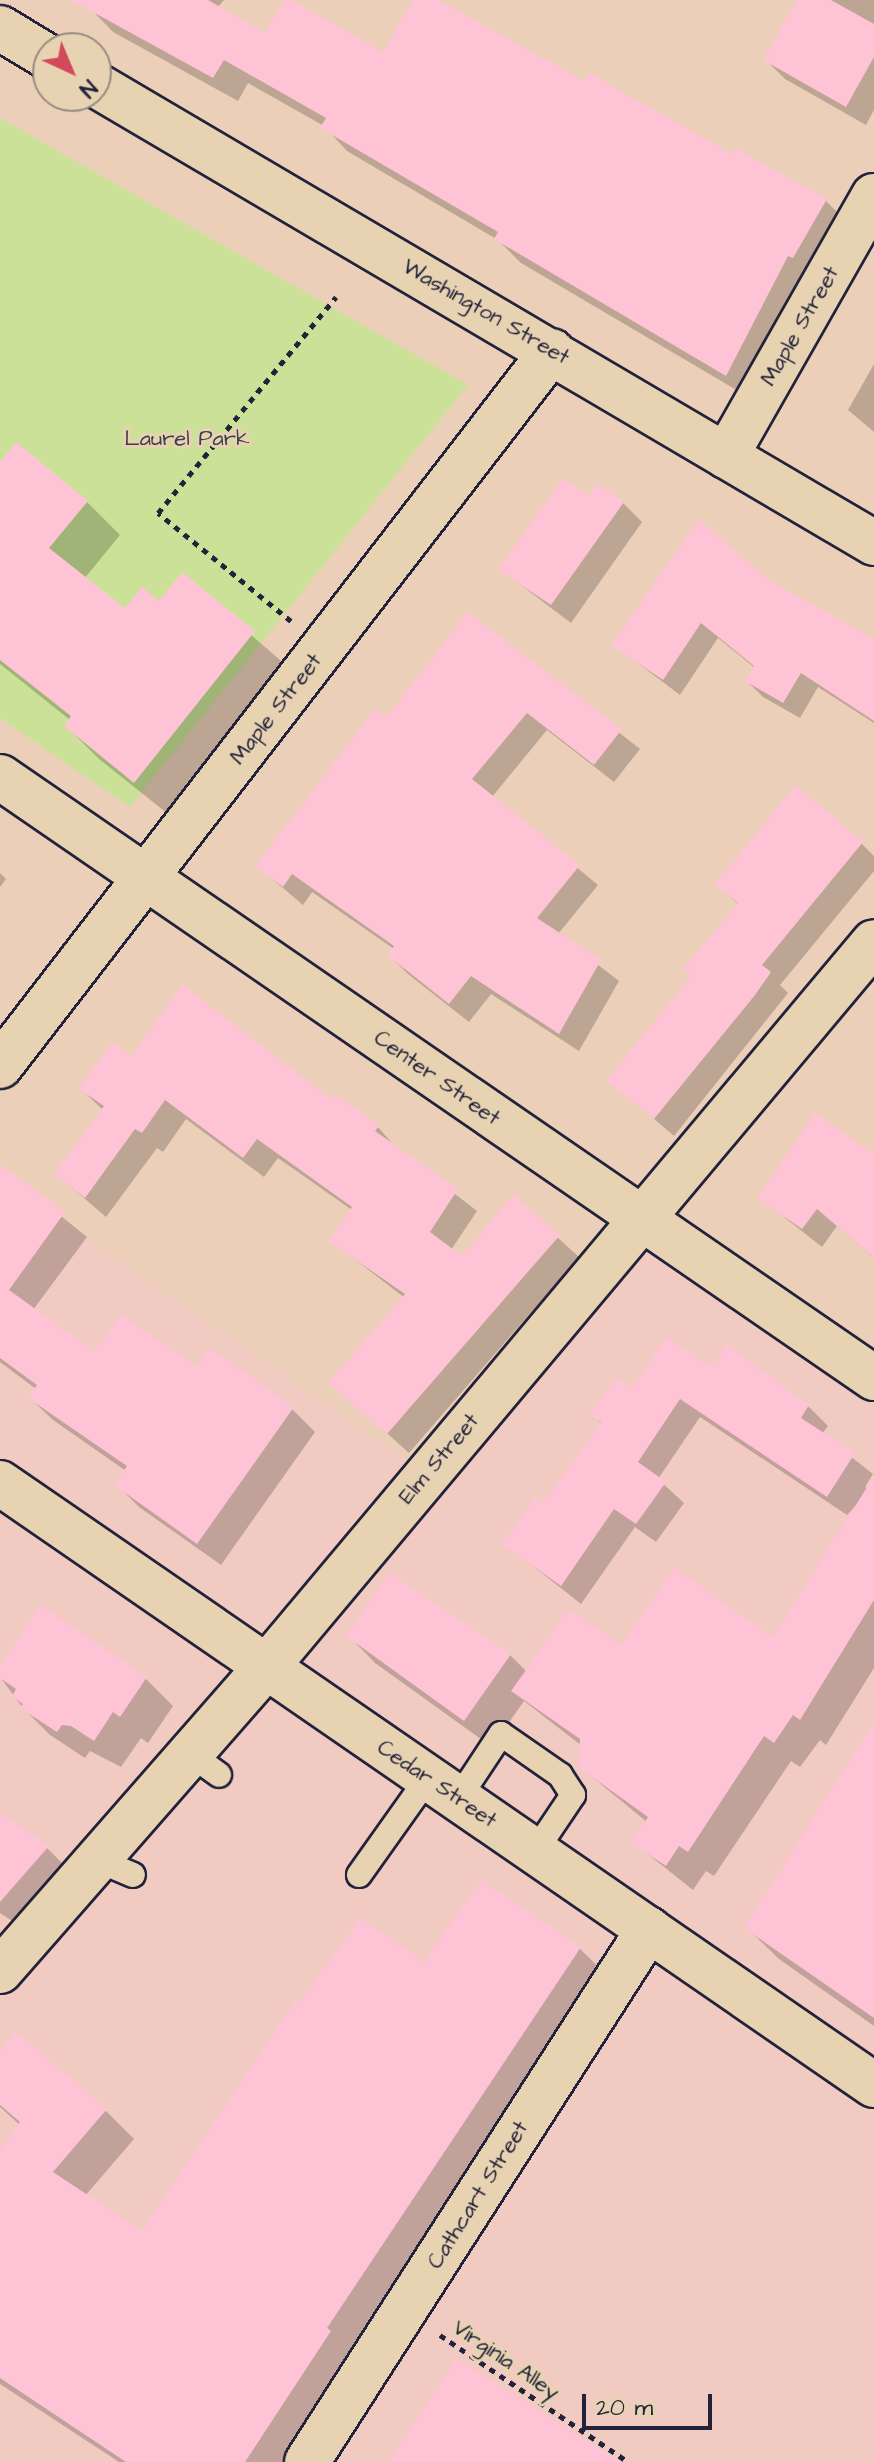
<!DOCTYPE html>
<style>
body{margin:0}
#map{position:relative;width:874px;height:2462px;overflow:hidden;background:#eccfb8;font-family:"Architects Daughter",sans-serif}
div>[style]{position:absolute}
.built>*{inset:0;background:#f1cbc1}
.green>*{inset:0;background:#cae197}
.shadow>*{inset:0;background:#0003}
.building>*{inset:0;background:#fec3d5}
.path>*{height:5px;margin-top:-2.5px;transform-origin:0;background:repeating-linear-gradient(90deg,#22223b 0 6px,transparent 0 12px)}
.roads{filter:drop-shadow(2px 0 #22223b) drop-shadow(-2px 0 #22223b) drop-shadow(0 2px #22223b) drop-shadow(0 -2px #22223b)}
.service>*{height:24px;margin:-12px;padding:0 12px;transform-origin:12px;border-radius:12px;background:#e7d2b1}
.minor>*{height:44px;margin:-22px;padding:0 22px;transform-origin:22px;border-radius:22px;background:#e7d2b1}
.tertiary>*{height:44px;margin:-22px;padding:0 22px;transform-origin:22px;border-radius:22px;background:#e7d2b1}
.secondary>*{height:44px;margin:-22px;padding:0 22px;transform-origin:22px;border-radius:22px;background:#e7d2b1}
span{translate:-50% -50%;white-space:nowrap;text-align:center;line-height:1.15;-webkit-text-stroke:6px #e7d2b1;paint-order:stroke}
.street-label{font-size:22px;color:#22223b}
.park-label{font-size:22px;color:#3b3f49}
.north{position:absolute;left:32px;top:32px;width:80px;height:80px;box-sizing:border-box;background:#e7d2b1;border:2px solid #988c82;border-radius:50%;rotate:136deg;font-size:22px;font-weight:700;line-height:32px;text-align:center;color:#22223b}
.north::after{content:'';display:block;margin:auto;width:28px;height:36px;background:#d1495b;clip-path:polygon(50% 0,100% 100%,50% 72%,0 100%)}
.scale{position:absolute;left:582px;top:2394px;width:130px;height:36px;box-sizing:border-box;border:4px solid #22223b;border-top:0;padding-left:10px;font-size:24px;line-height:28px;white-space:nowrap;color:#22223b;-webkit-text-stroke:6px #e7d2b1;paint-order:stroke}
</style>
<div id="map">
<div class="built">
<div style="clip-path:polygon(0 1178px,425px 1472px,643px 1224px,874px 1379px,874px 2462px,0 2462px)"></div>
</div>
<div class="green">
<div style="clip-path:polygon(0 118px,468px 385px,130px 807px,0 718px)"></div>
</div>
<div class="shadow">
<div style="clip-path:polygon(94px 0,224px 0,217px 8px,266px 36px,288px 0,384px 55px,415px 0,436px 0,585px 84px,732px 157px,736px 150px,826px 201px,850px 225px,750px 398px,521px 263px,498px 240px,347px 151px,324px 126px,248px 83px,238px 101px,113px 32px,90px 8px)"></div>
<div style="clip-path:polygon(799px 0,874px 0,874px 110px,866px 125px,785px 79px,766px 60px)"></div>
<div style="clip-path:polygon(874px 364px,874px 432px,848px 410px)"></div>
<div style="clip-path:polygon(0 465px,87px 502px,120px 535px,84px 579px,125px 611px,160px 604px,182px 575px,287px 666px,168px 814px,99px 759px,66px 726px,70px 720px,0 664px)"></div>
<div style="clip-path:polygon(588px 498px,623px 503px,642px 522px,571px 623px,501px 570px)"></div>
<div style="clip-path:polygon(768px 581px,874px 641px,874px 723px,818px 687px,800px 718px,763px 697px,747px 681px,755px 668px,718px 638px,680px 695px,614px 645px)"></div>
<div style="clip-path:polygon(469px 615px,640px 749px,614px 782px,547px 730px,492px 797px,598px 885px,558px 934px,619px 981px,579px 1051px,491px 994px,469px 1022px,408px 974px,389px 955px,394px 949px,312px 892px,303px 905px,257px 866px,386px 720px)"></div>
<div style="clip-path:polygon(861px 843px,874px 856px,874px 871px,780px 985px,788px 993px,674px 1136px,609px 1080px,694px 977px,739px 905px,718px 884px)"></div>
<div style="clip-path:polygon(0 873px,6px 879px,0 887px)"></div>
<div style="clip-path:polygon(132px 1059px,331px 1102px,378px 1127px,397px 1149px,477px 1211px,451px 1250px,462px 1259px,513px 1197px,579px 1257px,409px 1453px,331px 1383px,405px 1298px,331px 1241px,352px 1210px,278px 1158px,264px 1177px,186px 1119px,163px 1152px,157px 1148px,106px 1217px,56px 1174px,103px 1110px,81px 1089px)"></div>
<div style="clip-path:polygon(874px 1162px,874px 1258px,837px 1226px,822px 1247px,760px 1198px)"></div>
<div style="clip-path:polygon(0 1167px,87px 1237px,33px 1310px,95px 1355px,198px 1370px,292px 1409px,315px 1432px,221px 1565px,139px 1507px,117px 1485px,126px 1471px,53px 1420px,30px 1398px,36px 1389px,0 1362px)"></div>
<div style="clip-path:polygon(712px 1370px,808px 1406px,828px 1426px,822px 1434px,873px 1474px,865px 1487px,874px 1492px,874px 1668px,826px 1745px,820px 1740px,800px 1767px,791px 1761px,714px 1876px,706px 1871px,693px 1890px,634px 1843px,647px 1822px,580px 1767px,582px 1746px,524px 1701px,492px 1747px,375px 1663px,348px 1635px,510px 1655px,527px 1672px,622px 1648px,774px 1640px,862px 1499px,847px 1515px,700px 1417px,658px 1479px,684px 1503px,656px 1542px,635px 1527px,581px 1604px,505px 1544px,543px 1506px,602px 1424px,593px 1415px,632px 1392px)"></div>
<div style="clip-path:polygon(0 1669px,146px 1679px,173px 1706px,148px 1743px,141px 1738px,121px 1767px,90px 1751px,85px 1758px,50px 1735px,23px 1708px,0 1677px)"></div>
<div style="clip-path:polygon(874px 1726px,874px 2026px,779px 1959px,747px 1928px)"></div>
<div style="clip-path:polygon(0 1816px,47px 1848px,74px 1875px,26px 1930px,0 1913px)"></div>
<div style="clip-path:polygon(482px 1883px,580px 1949px,609px 1977px,292px 2462px,119px 2462px,0 2384px,0 2155px,20px 2125px,0 2107px,0 2053px,105px 2110px,134px 2139px,85px 2196px,143px 2234px,425px 1965px)"></div>
</div>
<div class="building">
<div style="clip-path:polygon(71px 0,208px 0,265px 33px,284px 0,292px 0,383px 52px,413px 0,439px 0,584px 81px,589px 73px,732px 154px,735px 148px,827px 199px,793px 258px,788px 256px,726px 376px,494px 239px,498px 232px,320px 128px,326px 118px,224px 60px,213px 78px)"></div>
<div style="clip-path:polygon(797px 0,831px 0,874px 24px,874px 57px,846px 107px,763px 60px)"></div>
<div style="clip-path:polygon(16px 442px,88px 501px,49px 548px,125px 608px,142px 587px,159px 601px,182px 572px,255px 631px,134px 783px,64px 726px,71px 716px,0 660px,0 462px)"></div>
<div style="clip-path:polygon(563px 478px,588px 496px,597px 483px,624px 502px,551px 605px,498px 570px)"></div>
<div style="clip-path:polygon(699px 519px,769px 580px,874px 639px,874px 721px,801px 673px,783px 703px,745px 681px,754px 666px,701px 623px,663px 680px,611px 645px)"></div>
<div style="clip-path:polygon(468px 612px,622px 729px,594px 765px,527px 713px,472px 779px,580px 865px,537px 918px,601px 960px,559px 1034px,471px 976px,449px 1004px,387px 955px,394px 946px,292px 874px,283px 887px,255px 866px,375px 709px,386px 717px)"></div>
<div style="clip-path:polygon(796px 785px,863px 842px,762px 965px,771px 972px,755px 995px,654px 1119px,606px 1080px,692px 976px,683px 969px,738px 903px,715px 884px)"></div>
<div style="clip-path:polygon(182px 984px,331px 1099px,335px 1094px,380px 1125px,375px 1131px,458px 1189px,430px 1232px,462px 1256px,513px 1194px,560px 1235px,387px 1434px,328px 1383px,405px 1294px,328px 1241px,352px 1207px,257px 1139px,243px 1158px,165px 1100px,142px 1133px,135px 1129px,85px 1198px,54px 1174px,104px 1106px,79px 1089px,83px 1083px,112px 1042px,132px 1056px)"></div>
<div style="clip-path:polygon(815px 1113px,874px 1154px,874px 1258px,817px 1209px,802px 1229px,757px 1198px)"></div>
<div style="clip-path:polygon(0 1164px,65px 1212px,9px 1290px,95px 1352px,121px 1315px,197px 1367px,210px 1349px,294px 1407px,197px 1544px,114px 1485px,127px 1466px,28px 1398px,37px 1385px,0 1358px)"></div>
<div style="clip-path:polygon(666px 1337px,712px 1367px,726px 1345px,809px 1405px,801px 1418px,855px 1453px,827px 1497px,680px 1399px,638px 1462px,666px 1482px,636px 1524px,614px 1509px,561px 1586px,502px 1544px,535px 1498px,543px 1504px,601px 1422px,590px 1415px,616px 1378px,632px 1389px)"></div>
<div style="clip-path:polygon(874px 1476px,874px 1600px,800px 1720px,793px 1715px,774px 1743px,764px 1736px,688px 1852px,679px 1846px,666px 1866px,631px 1843px,648px 1817px,578px 1767px,580px 1739px,511px 1691px,569px 1610px,621px 1645px,674px 1568px,773px 1637px)"></div>
<div style="clip-path:polygon(390px 1573px,511px 1654px,464px 1721px,346px 1636px)"></div>
<div style="clip-path:polygon(40px 1605px,147px 1677px,120px 1717px,113px 1712px,94px 1741px,71px 1726px,62px 1725px,57px 1732px,20px 1708px,23px 1704px,12px 1696px,16px 1689px,0 1678px,0 1666px)"></div>
<div style="clip-path:polygon(874px 1722px,874px 2018px,744px 1928px)"></div>
<div style="clip-path:polygon(0 1813px,49px 1846px,0 1902px)"></div>
<div style="clip-path:polygon(481px 1880px,581px 1947px,327px 2328px,331px 2331px,245px 2462px,126px 2462px,0 2378px,0 2151px,20px 2122px,0 2105px,0 2050px,16px 2032px,107px 2109px,53px 2172px,142px 2231px,296px 2000px,300px 2003px,360px 1918px,424px 1962px)"></div>
<div style="clip-path:polygon(457px 2359px,621px 2462px,389px 2462px)"></div>
</div>
<div class="path">
<div style="left:291px;top:621px;width:171px;rotate:-140.9deg"></div>
<div style="left:158px;top:513px;width:280px;rotate:-50.5deg"></div>
<div style="left:440px;top:2335px;width:227px;rotate:34deg"></div>
</div>
<div class="roads">
<div class="service">
<div style="left:189px;top:1753px;width:37px;rotate:36deg"></div>
<div style="left:458px;top:1799px;width:78px;rotate:-56.5deg"></div>
<div style="left:501px;top:1734px;width:72px;rotate:34.8deg"></div>
<div style="left:560px;top:1775px;width:24px;rotate:57deg"></div>
<div style="left:573px;top:1795px;width:66px;rotate:123.9deg"></div>
<div style="left:95px;top:1859px;width:41px;rotate:22.8deg"></div>
<div style="left:359px;top:1875px;width:119px;rotate:-54.6deg"></div>
</div>
<div class="minor">
<div style="left:0;top:28px;width:56px;rotate:31.1deg"></div>
<div style="left:96px;top:85px;width:903px;rotate:30.48deg"></div>
<div style="left:726px;top:456px;width:299px;rotate:-60.4deg"></div>
<div style="left:0;top:1066px;width:903px;rotate:-52.33deg"></div>
<div style="left:0;top:1971px;width:407px;rotate:-48.8deg"></div>
<div style="left:268px;top:1665px;width:943px;rotate:-50.03deg"></div>
</div>
<div class="tertiary">
<div style="left:0;top:1483px;width:1061px;rotate:34.56deg"></div>
<div style="left:307px;top:2462px;width:633px;rotate:-57.31deg"></div>
</div>
<div class="secondary">
<div style="left:0;top:777px;width:1061px;rotate:34.51deg"></div>
</div>
</div>
<div class="street-label">
<span style="left:486px;top:312px;rotate:30deg">Washington Street</span>
<span style="left:800px;top:326px;rotate:-60deg">Maple Street</span>
<span style="left:276px;top:709px;rotate:-52deg">Maple Street</span>
<span style="left:437px;top:1078px;rotate:35deg">Center Street</span>
<span style="left:439px;top:1459px;rotate:-50deg">Elm Street</span>
<span style="left:437px;top:1784px;rotate:34deg">Cedar Street</span>
<span style="left:478px;top:2195px;rotate:-58deg">Cathcart Street</span>
<span style="left:506px;top:2360px;rotate:34deg">Virginia Alley</span>
</div>
<div class="park-label">
<span style="left:187px;top:439px">Laurel Park</span>
</div>
<div class="north">N</div>
<div class="scale">20 m</div>
</div>
